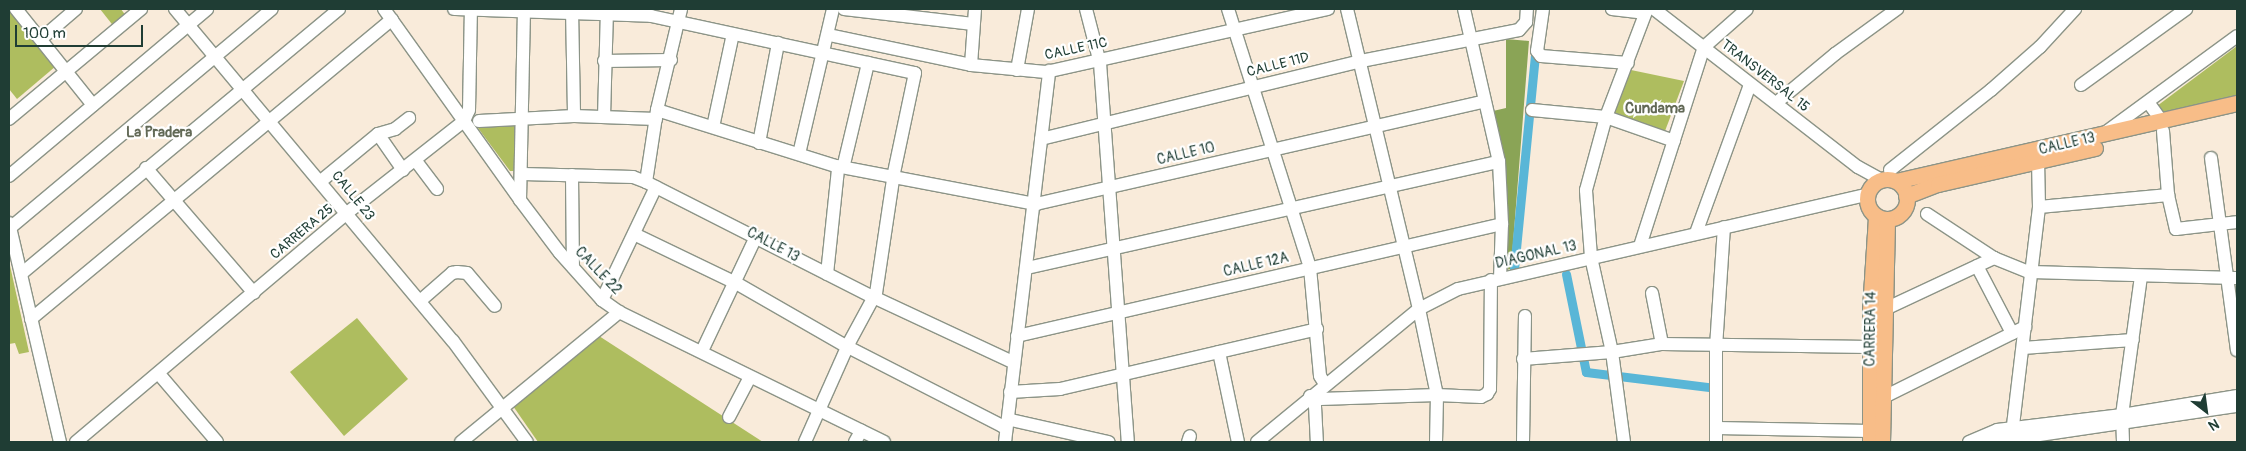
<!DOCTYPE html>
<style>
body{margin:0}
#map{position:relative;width:2246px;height:451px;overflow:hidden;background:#f9ebda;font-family:Pangolin,sans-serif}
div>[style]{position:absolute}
.green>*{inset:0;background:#aebd5f}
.forest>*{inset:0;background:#8aa456}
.canal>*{height:9px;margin:-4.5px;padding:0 4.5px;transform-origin:4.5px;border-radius:4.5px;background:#59b6d7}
.roads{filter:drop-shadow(1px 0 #8c9487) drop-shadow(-1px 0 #8c9487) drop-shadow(0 1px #8c9487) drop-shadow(0 -1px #8c9487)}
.minor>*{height:12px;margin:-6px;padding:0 6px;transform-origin:6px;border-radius:6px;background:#fff}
.major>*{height:15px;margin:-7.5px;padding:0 7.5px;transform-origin:7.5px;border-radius:7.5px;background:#f8bd88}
.major>.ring{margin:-7.5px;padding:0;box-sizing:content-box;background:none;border:15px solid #f8bd88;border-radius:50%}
span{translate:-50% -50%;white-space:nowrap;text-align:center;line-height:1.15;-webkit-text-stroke:4.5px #fff;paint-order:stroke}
.street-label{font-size:14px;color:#1f3d34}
.neighbourhood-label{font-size:15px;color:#626956;font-weight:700}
.frame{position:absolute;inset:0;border:10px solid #1f3d34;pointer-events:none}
.north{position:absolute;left:2181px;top:386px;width:50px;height:50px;-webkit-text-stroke:4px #fff;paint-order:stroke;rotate:150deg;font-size:14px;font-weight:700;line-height:20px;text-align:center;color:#1f3d34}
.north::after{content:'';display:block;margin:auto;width:18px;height:22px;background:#1f3d34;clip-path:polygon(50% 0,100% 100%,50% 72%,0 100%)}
.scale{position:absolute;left:15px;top:25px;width:128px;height:22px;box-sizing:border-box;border:2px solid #1f3d34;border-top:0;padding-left:6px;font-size:15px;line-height:18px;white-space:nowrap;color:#1f3d34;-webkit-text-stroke:4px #fff;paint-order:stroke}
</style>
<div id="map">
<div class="green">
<div style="clip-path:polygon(100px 9px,121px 9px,128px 19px,115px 28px)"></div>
<div style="clip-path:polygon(12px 11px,56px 66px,17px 99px,9px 89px,9px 13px)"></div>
<div style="clip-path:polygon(2237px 46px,2237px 102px,2161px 117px,2157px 106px)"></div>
<div style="clip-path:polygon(1631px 70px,1684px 81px,1665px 131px,1612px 113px)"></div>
<div style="clip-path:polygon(482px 123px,516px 123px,516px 171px,510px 171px,478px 128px)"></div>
<div style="clip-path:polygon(9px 261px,29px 352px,19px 354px,15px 343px,9px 344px)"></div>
<div style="clip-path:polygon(357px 318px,408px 379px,344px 436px,290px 372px)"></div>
<div style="clip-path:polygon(599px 336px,763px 442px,538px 442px,513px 406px)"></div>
</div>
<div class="forest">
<div style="clip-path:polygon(1506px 39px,1529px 41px,1511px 269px,1505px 270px,1493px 111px,1506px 108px)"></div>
</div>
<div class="canal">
<div style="left:1514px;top:269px;width:224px;rotate:-84.4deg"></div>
<div style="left:1566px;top:274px;width:100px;rotate:78.5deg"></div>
<div style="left:1586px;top:372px;width:124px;rotate:7deg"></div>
</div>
<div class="roads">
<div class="minor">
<div style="left:16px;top:9px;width:123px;rotate:51.3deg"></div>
<div style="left:175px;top:9px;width:433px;rotate:50.1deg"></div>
<div style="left:453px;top:341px;width:125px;rotate:53.8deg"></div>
<div style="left:384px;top:9px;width:234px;rotate:54.5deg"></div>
<div style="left:520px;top:200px;width:66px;rotate:53deg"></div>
<div style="left:560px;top:253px;width:63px;rotate:48.2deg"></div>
<div style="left:602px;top:300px;width:21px;rotate:35deg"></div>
<div style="left:619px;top:312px;width:295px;rotate:26.1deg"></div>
<div style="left:454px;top:9px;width:197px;rotate:2deg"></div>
<div style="left:651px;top:16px;width:270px;rotate:12.2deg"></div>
<div style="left:915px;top:73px;width:102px;rotate:101.9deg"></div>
<div style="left:894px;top:173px;width:121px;rotate:98.5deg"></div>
<div style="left:876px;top:293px;width:57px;rotate:118.4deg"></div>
<div style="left:849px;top:343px;width:108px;rotate:114deg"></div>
<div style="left:572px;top:9px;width:107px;rotate:88.9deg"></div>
<div style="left:844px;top:9px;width:130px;rotate:6.6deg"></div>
<div style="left:1086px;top:9px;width:56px;rotate:75.5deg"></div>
<div style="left:1100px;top:63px;width:380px;rotate:85.8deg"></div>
<div style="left:1228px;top:9px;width:272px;rotate:72.4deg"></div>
<div style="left:1310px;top:268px;width:108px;rotate:84.7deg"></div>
<div style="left:1320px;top:376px;width:9px;rotate:58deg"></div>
<div style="left:1347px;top:9px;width:309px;rotate:76.5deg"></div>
<div style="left:1419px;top:309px;width:88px;rotate:78.2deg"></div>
<div style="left:1437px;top:395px;width:47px;rotate:91.2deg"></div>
<div style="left:1464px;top:9px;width:157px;rotate:77.1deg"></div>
<div style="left:1499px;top:162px;width:62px;rotate:87.2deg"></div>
<div style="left:1502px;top:224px;width:54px;rotate:92.1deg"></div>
<div style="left:1543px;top:9px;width:42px;rotate:98.1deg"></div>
<div style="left:1537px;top:51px;width:6px;rotate:51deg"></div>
<div style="left:1541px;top:56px;width:87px;rotate:4.6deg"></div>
<div style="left:1612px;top:9px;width:32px;rotate:7deg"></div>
<div style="left:1654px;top:9px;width:258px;rotate:37.8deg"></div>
<div style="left:1858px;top:167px;width:26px;rotate:29deg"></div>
<div style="left:829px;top:35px;width:145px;rotate:11.9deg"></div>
<div style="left:971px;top:65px;width:75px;rotate:5.3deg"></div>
<div style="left:1046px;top:72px;width:289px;rotate:-12.6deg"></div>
<div style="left:41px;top:39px;width:46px;rotate:-40.6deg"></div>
<div style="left:604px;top:61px;width:67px;rotate:-0.9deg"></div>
<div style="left:971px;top:65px;width:56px;rotate:-85.9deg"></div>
<div style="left:1017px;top:70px;width:62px;rotate:-79.8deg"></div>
<div style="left:2081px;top:85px;width:130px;rotate:-35.9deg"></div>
<div style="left:2148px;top:102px;width:24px;rotate:54deg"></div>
<div style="left:1776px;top:103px;width:77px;rotate:-39.7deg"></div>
<div style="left:1835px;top:54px;width:77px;rotate:-36deg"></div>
<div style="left:657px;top:110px;width:188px;rotate:17.4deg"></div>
<div style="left:836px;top:166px;width:204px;rotate:10.8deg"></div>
<div style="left:1036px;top:204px;width:460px;rotate:-12.9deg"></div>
<div style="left:1532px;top:110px;width:74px;rotate:5.4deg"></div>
<div style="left:1606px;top:117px;width:72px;rotate:19.4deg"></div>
<div style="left:604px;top:117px;width:108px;rotate:-88.4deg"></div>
<div style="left:9px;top:119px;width:172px;rotate:-39.8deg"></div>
<div style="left:479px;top:121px;width:95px;rotate:-3deg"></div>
<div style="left:574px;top:116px;width:82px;rotate:2.1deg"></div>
<div style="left:713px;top:127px;width:95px;rotate:-77.9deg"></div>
<div style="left:2163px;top:131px;width:64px;rotate:85.5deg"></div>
<div style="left:2168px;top:195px;width:35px;rotate:77deg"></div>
<div style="left:2176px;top:229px;width:61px;rotate:-6.5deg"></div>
<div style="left:2106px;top:132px;width:162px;rotate:-36.2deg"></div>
<div style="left:378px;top:134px;width:44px;rotate:55.2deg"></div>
<div style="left:1041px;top:139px;width:329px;rotate:-13.7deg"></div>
<div style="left:1361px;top:61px;width:161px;rotate:-11.1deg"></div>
<div style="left:1519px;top:30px;width:11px;rotate:-49deg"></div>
<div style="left:1526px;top:22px;width:13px;rotate:-86deg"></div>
<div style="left:759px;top:143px;width:102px;rotate:-79.2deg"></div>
<div style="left:799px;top:154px;width:149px;rotate:-76.8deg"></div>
<div style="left:2211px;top:158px;width:194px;rotate:82.3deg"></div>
<div style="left:416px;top:161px;width:35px;rotate:53deg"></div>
<div style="left:146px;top:168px;width:165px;rotate:49.2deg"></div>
<div style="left:1890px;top:170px;width:129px;rotate:-38.4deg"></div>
<div style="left:1991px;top:90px;width:65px;rotate:-41.3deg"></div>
<div style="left:2040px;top:47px;width:52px;rotate:-47.4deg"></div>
<div style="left:523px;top:174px;width:110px;rotate:1.6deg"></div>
<div style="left:633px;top:177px;width:14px;rotate:21deg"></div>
<div style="left:646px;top:182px;width:250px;rotate:26.9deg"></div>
<div style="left:869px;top:295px;width:159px;rotate:25deg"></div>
<div style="left:572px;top:175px;width:92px;rotate:89.4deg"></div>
<div style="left:9px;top:176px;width:259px;rotate:-40.1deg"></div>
<div style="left:321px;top:181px;width:74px;rotate:-39.5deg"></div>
<div style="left:378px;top:134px;width:18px;rotate:-16deg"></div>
<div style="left:395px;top:129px;width:18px;rotate:-38deg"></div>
<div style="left:646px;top:182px;width:73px;rotate:-81.3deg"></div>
<div style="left:657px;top:110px;width:104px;rotate:-76.6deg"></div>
<div style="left:520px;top:200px;width:191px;rotate:-88.8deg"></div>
<div style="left:2039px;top:207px;width:130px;rotate:-5.3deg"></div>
<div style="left:1927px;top:214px;width:80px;rotate:33.3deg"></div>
<div style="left:1994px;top:258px;width:38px;rotate:22deg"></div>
<div style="left:2029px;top:272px;width:208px;rotate:1.7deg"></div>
<div style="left:9px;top:223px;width:225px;rotate:76.9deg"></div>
<div style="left:10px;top:228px;width:341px;rotate:-39.9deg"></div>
<div style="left:1696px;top:233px;width:158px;rotate:-70deg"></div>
<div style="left:634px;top:234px;width:113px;rotate:25.7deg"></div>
<div style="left:736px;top:283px;width:125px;rotate:29.9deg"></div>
<div style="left:844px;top:345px;width:178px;rotate:27.1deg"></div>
<div style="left:1002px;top:426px;width:11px;rotate:-34deg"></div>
<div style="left:1011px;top:420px;width:100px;rotate:12.7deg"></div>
<div style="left:1640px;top:246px;width:209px;rotate:-72.2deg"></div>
<div style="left:1704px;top:47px;width:57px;rotate:-41.5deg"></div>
<div style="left:1977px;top:266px;width:76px;rotate:62.4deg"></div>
<div style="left:1027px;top:268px;width:484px;rotate:-12.7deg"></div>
<div style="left:21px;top:274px;width:414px;rotate:-39.8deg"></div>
<div style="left:827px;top:274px;width:106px;rotate:-84deg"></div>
<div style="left:838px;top:169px;width:8px;rotate:-40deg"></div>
<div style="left:844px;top:164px;width:104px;rotate:-76.6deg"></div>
<div style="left:1652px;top:293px;width:52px;rotate:78.9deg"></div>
<div style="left:602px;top:300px;width:125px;rotate:-64.5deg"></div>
<div style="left:420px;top:301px;width:43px;rotate:-41.2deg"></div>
<div style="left:452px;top:273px;width:5px;rotate:-11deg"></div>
<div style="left:457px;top:272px;width:10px;rotate:6deg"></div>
<div style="left:467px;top:273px;width:43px;rotate:49.7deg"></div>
<div style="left:1883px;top:310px;width:123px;rotate:-25.1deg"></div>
<div style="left:31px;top:319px;width:469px;rotate:-39.7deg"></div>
<div style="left:1017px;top:336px;width:498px;rotate:-13deg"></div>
<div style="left:2023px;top:348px;width:110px;rotate:-4.2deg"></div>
<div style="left:702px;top:351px;width:126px;rotate:-64.7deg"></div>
<div style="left:1219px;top:352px;width:92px;rotate:78.1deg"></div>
<div style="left:1523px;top:359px;width:89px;rotate:-4.5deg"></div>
<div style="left:1612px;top:352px;width:51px;rotate:-9.1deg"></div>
<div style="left:1662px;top:344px;width:208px;rotate:0.8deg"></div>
<div style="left:159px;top:374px;width:89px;rotate:49.5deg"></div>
<div style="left:1010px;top:392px;width:50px;rotate:-3.4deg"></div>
<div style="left:1060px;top:389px;width:264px;rotate:-13.1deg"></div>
<div style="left:1310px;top:396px;width:11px;rotate:63deg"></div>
<div style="left:1315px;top:406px;width:36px;rotate:87deg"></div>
<div style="left:1882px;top:398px;width:160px;rotate:-26.4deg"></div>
<div style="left:1314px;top:401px;width:6px;rotate:-18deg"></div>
<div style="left:1320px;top:399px;width:117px;rotate:-2deg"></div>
<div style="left:1437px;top:395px;width:44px;rotate:2.6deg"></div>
<div style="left:1481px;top:397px;width:7px;rotate:-27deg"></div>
<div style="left:1487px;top:394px;width:6px;rotate:-59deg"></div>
<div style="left:1490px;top:389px;width:109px;rotate:-89.5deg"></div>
<div style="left:729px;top:417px;width:45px;rotate:-62.3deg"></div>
<div style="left:1717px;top:428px;width:153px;rotate:1.1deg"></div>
<div style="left:76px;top:442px;width:355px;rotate:-40.2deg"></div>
<div style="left:347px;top:213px;width:149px;rotate:-38.2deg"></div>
<div style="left:464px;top:121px;width:12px;rotate:-66deg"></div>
<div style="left:469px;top:110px;width:101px;rotate:-88.9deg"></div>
<div style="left:461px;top:442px;width:205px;rotate:-39.4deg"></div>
<div style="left:855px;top:442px;width:13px;rotate:-61deg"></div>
<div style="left:1005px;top:442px;width:374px;rotate:-83.2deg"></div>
<div style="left:1188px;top:442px;width:6px;rotate:-72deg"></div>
<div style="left:1257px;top:442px;width:210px;rotate:-39.4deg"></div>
<div style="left:1419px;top:309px;width:44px;rotate:-27.1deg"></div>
<div style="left:1458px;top:289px;width:421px;rotate:-13deg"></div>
<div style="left:1523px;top:442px;width:126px;rotate:-89.1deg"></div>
<div style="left:1624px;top:442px;width:91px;rotate:-97.6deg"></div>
<div style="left:1612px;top:352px;width:97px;rotate:-102.5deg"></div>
<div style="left:1591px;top:257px;width:67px;rotate:-94.3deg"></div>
<div style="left:1586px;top:190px;width:76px;rotate:-74.7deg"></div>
<div style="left:1606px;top:117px;width:116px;rotate:-69.2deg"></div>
<div style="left:1716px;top:442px;width:95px;rotate:-90deg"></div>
<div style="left:1716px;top:347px;width:120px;rotate:-86.2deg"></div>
<div style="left:1969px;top:442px;width:30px;rotate:-23deg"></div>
<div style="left:1997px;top:430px;width:126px;rotate:-6.8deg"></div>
<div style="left:2122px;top:415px;width:117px;rotate:-9.4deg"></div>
<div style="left:1992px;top:442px;width:248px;rotate:-8.4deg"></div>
<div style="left:2011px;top:442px;width:237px;rotate:-83.2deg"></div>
<div style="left:2039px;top:207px;width:46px;rotate:-91.2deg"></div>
<div style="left:2123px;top:442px;width:27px;rotate:-92deg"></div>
<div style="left:2122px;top:415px;width:140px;rotate:-82.2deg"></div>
</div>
<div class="major">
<div class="ring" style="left:1867px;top:179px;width:25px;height:25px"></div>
<div style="left:1896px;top:181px;width:350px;rotate:-12.9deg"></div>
<div style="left:1906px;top:196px;width:34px;rotate:-21deg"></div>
<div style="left:1938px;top:184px;width:161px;rotate:-12.9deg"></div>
<div style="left:1870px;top:442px;width:132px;rotate:-90deg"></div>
<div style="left:1870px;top:310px;width:94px;rotate:-86.3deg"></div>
<div style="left:1882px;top:442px;width:223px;rotate:-88.7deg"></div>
</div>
</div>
<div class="street-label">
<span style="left:1076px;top:49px;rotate:-12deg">CALLE 11C</span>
<span style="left:1278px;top:65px;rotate:-14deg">CALLE 11D</span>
<span style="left:1765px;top:76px;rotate:38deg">TRANSVERSAL 15</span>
<span style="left:2067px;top:144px;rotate:-13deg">CALLE 13</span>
<span style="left:1186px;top:154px;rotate:-13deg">CALLE 10</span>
<span style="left:353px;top:196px;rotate:51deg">CALLE 23</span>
<span style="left:302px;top:232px;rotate:-40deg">CARRERA 25</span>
<span style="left:773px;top:245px;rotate:28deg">CALLE 13</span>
<span style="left:1536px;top:255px;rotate:-13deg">DIAGONAL 13</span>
<span style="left:1256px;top:265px;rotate:-13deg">CALLE 12A</span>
<span style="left:598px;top:271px;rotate:46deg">CALLE 22</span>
<span style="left:1871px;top:329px;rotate:-89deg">CARRERA 14</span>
</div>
<div class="neighbourhood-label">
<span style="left:1655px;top:109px">Cundama</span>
<span style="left:159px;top:133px">La Pradera</span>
</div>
<div class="frame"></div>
<div class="north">N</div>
<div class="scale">100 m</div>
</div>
